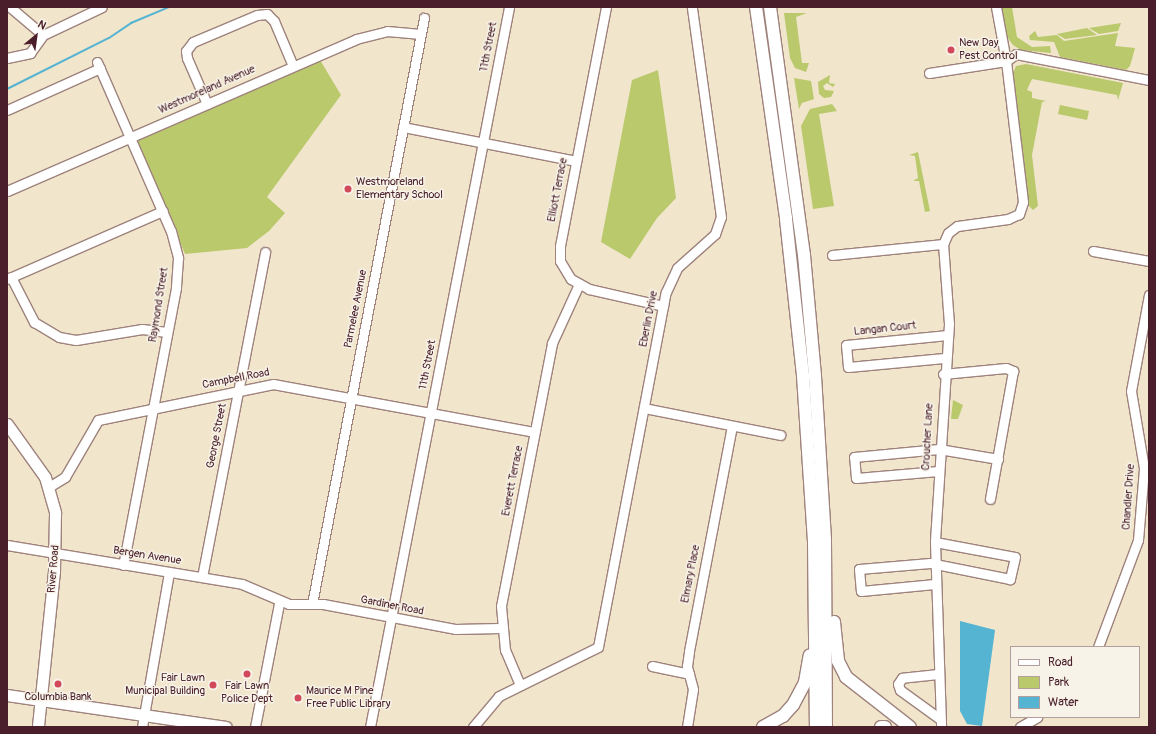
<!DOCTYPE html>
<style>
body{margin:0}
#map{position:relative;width:1156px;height:734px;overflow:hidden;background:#f1e5cc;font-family:Pangolin,sans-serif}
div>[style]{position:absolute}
.green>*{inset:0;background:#b9c96c}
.water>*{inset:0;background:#54b4d2}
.stream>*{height:2px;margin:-1px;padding:0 1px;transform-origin:1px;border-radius:1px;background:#54b4d2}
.roads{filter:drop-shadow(1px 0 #9e827c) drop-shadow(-1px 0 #9e827c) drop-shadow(0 1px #9e827c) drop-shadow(0 -1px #9e827c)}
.minor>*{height:9px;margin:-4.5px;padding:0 4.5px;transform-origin:4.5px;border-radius:4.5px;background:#fff}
.major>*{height:11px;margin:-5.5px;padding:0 5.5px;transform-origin:5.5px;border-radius:5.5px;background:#fff}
.highway>*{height:12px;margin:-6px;padding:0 6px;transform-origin:6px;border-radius:6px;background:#fff}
.dots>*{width:11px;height:11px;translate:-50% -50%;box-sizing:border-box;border:2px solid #f7f3e8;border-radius:50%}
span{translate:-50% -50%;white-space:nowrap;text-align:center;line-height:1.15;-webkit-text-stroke:3px #f7f3e8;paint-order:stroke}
.poi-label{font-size:11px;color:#4a1f2b}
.left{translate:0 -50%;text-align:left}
.right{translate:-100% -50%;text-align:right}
.street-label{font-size:11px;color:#4a1f2b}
.frame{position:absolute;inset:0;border:8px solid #4a1f2b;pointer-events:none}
.legend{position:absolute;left:1010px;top:646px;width:130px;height:72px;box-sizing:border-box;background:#f7f3e8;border:1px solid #b29e9c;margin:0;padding:5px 7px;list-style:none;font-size:12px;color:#4a1f2b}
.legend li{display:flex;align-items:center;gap:8px;height:20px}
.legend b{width:20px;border:1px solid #b29e9c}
.north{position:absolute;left:16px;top:16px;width:40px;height:40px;-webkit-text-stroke:3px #f7f3e8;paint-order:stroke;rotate:29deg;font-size:11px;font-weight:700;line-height:16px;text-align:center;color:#4a1f2b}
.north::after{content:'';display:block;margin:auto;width:14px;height:18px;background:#4a1f2b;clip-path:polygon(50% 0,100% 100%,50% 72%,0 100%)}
</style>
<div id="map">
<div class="green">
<div style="clip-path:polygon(1002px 7px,1012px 7px,1017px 37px,1032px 47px,1050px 46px,1051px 53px,1021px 50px,1013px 45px,1007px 37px)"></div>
<div style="clip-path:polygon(807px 13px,796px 17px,802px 63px,809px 63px,806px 72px,795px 68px,790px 58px,784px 13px)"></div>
<div style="clip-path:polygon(1121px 23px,1118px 31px,1099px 34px,1089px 28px)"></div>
<div style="clip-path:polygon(1087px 28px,1097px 35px,1065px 39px,1057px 34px)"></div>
<div style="clip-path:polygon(1035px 31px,1038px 37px,1057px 35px,1064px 41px,1118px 33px,1115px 46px,1135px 48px,1130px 66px,1126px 70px,1060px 57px,1054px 42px,1030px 40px,1029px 36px)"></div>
<div style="clip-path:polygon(320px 60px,341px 95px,267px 197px,285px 213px,269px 231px,247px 248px,185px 254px,137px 139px)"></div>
<div style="clip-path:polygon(1026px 64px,1123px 83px,1118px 100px,1117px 95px,1032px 79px,1027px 90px,1032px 92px,1032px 98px,1046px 101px,1042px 102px,1032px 155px,1038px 206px,1033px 210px,1029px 206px,1012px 76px,1016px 66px)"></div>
<div style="clip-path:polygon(658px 70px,676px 198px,657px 218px,630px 259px,601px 242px,632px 80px)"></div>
<div style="clip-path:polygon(830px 75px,829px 83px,835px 84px,833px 87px,827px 83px,823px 86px,825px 90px,834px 91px,831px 97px,824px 98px,819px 94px,818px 82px)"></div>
<div style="clip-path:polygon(794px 78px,811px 81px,814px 99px,802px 103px,799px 109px)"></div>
<div style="clip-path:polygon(832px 104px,837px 111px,819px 114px,834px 206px,813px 209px,801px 126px,810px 109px)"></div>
<div style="clip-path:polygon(1060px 105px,1089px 111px,1087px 120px,1058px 114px)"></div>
<div style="clip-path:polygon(918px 152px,930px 211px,925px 212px,919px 181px,913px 181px,918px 178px,915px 156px,909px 155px)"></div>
<div style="clip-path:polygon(953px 400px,963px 405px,958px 419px,951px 419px)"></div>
</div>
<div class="water">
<div style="clip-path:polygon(960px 621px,995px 630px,982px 726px,967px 724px,960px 711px)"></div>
</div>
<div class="stream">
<div style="left:7px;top:89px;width:114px;rotate:-26.6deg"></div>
<div style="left:109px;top:38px;width:27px;rotate:-34deg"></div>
<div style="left:131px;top:23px;width:41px;rotate:-22.8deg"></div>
</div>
<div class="roads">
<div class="minor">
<div style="left:10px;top:7px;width:43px;rotate:40.3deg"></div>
<div style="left:606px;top:7px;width:243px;rotate:100.9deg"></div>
<div style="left:560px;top:246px;width:15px;rotate:90deg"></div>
<div style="left:560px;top:261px;width:21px;rotate:59deg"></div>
<div style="left:571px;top:279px;width:21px;rotate:29deg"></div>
<div style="left:589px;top:289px;width:76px;rotate:12.9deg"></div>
<div style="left:996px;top:7px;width:55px;rotate:79.5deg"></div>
<div style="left:1006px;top:61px;width:12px;rotate:-35deg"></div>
<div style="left:1016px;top:54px;width:136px;rotate:11.1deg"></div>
<div style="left:7px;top:58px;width:24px;rotate:-12deg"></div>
<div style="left:30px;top:53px;width:22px;rotate:-54deg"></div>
<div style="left:43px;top:35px;width:65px;rotate:-25.4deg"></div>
<div style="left:97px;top:62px;width:184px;rotate:66.4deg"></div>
<div style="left:171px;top:231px;width:28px;rotate:75deg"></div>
<div style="left:178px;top:258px;width:30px;rotate:94deg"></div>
<div style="left:176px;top:288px;width:282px;rotate:100.8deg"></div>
<div style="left:929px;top:73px;width:78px;rotate:-8.9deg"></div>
<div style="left:1006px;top:61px;width:142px;rotate:83.1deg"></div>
<div style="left:1023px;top:202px;width:13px;rotate:108deg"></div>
<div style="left:1019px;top:214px;width:12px;rotate:156deg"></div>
<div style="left:1008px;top:219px;width:51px;rotate:172.2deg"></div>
<div style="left:957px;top:226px;width:11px;rotate:142deg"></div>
<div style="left:948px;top:233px;width:12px;rotate:114deg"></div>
<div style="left:943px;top:244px;width:80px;rotate:85.7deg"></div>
<div style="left:949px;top:324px;width:218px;rotate:93.7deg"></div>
<div style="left:935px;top:542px;width:185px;rotate:88.1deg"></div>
<div style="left:207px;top:104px;width:50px;rotate:-113.5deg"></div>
<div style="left:187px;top:58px;width:7px;rotate:-98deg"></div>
<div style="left:186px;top:51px;width:11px;rotate:-52deg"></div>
<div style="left:193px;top:42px;width:69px;rotate:-22.9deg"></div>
<div style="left:257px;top:15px;width:10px;rotate:-6deg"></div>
<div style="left:267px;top:14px;width:10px;rotate:45deg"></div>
<div style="left:274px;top:21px;width:49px;rotate:67.1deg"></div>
<div style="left:7px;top:110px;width:102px;rotate:-24.3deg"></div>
<div style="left:403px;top:127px;width:176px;rotate:11.1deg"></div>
<div style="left:7px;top:191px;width:381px;rotate:-23.5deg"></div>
<div style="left:356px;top:39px;width:32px;rotate:-14deg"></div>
<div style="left:387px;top:31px;width:34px;rotate:5deg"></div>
<div style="left:1093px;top:251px;width:57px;rotate:10.1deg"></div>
<div style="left:832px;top:255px;width:112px;rotate:-5.7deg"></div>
<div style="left:11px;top:277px;width:51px;rotate:62.9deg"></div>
<div style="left:34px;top:322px;width:29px;rotate:31deg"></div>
<div style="left:59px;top:337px;width:17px;rotate:10deg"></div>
<div style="left:76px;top:340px;width:67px;rotate:-9.5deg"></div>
<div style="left:142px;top:329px;width:25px;rotate:7deg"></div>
<div style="left:7px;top:279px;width:170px;rotate:-23.6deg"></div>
<div style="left:944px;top:358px;width:96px;rotate:174.6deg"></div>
<div style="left:848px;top:367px;width:22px;rotate:-95deg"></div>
<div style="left:846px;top:345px;width:102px;rotate:-5.6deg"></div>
<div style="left:943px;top:374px;width:63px;rotate:-5.4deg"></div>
<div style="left:1006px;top:368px;width:8px;rotate:23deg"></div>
<div style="left:1013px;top:371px;width:130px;rotate:100.2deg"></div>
<div style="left:644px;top:408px;width:139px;rotate:11.2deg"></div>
<div style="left:938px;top:471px;width:82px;rotate:175.1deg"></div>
<div style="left:856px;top:478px;width:21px;rotate:-95deg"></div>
<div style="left:854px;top:457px;width:85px;rotate:-5.4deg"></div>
<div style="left:939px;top:449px;width:60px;rotate:9.6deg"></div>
<div style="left:49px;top:487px;width:19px;rotate:-32deg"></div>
<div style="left:65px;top:477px;width:66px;rotate:-59.9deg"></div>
<div style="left:98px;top:420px;width:179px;rotate:-11.6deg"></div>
<div style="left:273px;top:384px;width:265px;rotate:10.4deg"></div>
<div style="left:935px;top:542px;width:81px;rotate:10.6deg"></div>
<div style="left:1015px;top:557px;width:23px;rotate:103deg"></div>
<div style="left:1010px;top:579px;width:82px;rotate:-168.7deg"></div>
<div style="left:930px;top:563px;width:71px;rotate:175.2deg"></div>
<div style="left:859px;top:569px;width:22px;rotate:85deg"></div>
<div style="left:861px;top:591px;width:74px;rotate:-5.4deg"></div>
<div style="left:7px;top:545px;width:238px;rotate:9.4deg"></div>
<div style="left:242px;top:584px;width:51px;rotate:23.1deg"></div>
<div style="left:289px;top:604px;width:34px"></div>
<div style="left:323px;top:604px;width:134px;rotate:10.7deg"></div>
<div style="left:455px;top:629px;width:45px;rotate:-1.3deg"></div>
<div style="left:202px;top:577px;width:331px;rotate:-79deg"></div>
<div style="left:312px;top:604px;width:597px;rotate:-79.18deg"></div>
<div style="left:1098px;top:647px;width:114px;rotate:-69.5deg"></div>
<div style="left:1138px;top:540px;width:72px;rotate:-85.2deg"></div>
<div style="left:1144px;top:468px;width:78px;rotate:-99.6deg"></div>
<div style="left:1131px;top:391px;width:98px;rotate:-79.4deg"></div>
<div style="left:652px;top:666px;width:38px;rotate:12deg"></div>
<div style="left:938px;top:674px;width:36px;rotate:174deg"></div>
<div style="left:902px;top:678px;width:7px;rotate:124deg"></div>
<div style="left:898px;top:684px;width:6px;rotate:72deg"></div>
<div style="left:900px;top:690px;width:49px;rotate:35.9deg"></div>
<div style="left:520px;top:685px;width:38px;rotate:-113deg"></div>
<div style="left:505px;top:650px;width:44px;rotate:-95.2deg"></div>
<div style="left:501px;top:606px;width:268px;rotate:-79deg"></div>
<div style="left:552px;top:343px;width:65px;rotate:-65.4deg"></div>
<div style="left:142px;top:727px;width:157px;rotate:-80.1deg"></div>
<div style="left:255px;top:727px;width:126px;rotate:-79deg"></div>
<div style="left:370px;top:727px;width:733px;rotate:-79.07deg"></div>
<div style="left:473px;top:727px;width:40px;rotate:-50deg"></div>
<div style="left:499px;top:696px;width:110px;rotate:-26.3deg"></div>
<div style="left:598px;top:647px;width:361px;rotate:-79.2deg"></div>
<div style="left:666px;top:292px;width:26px;rotate:-65deg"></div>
<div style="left:677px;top:268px;width:51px;rotate:-41.8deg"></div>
<div style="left:715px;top:234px;width:18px;rotate:-71deg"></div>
<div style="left:721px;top:217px;width:212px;rotate:-97.9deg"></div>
<div style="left:687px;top:727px;width:38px;rotate:-81deg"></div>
<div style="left:693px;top:689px;width:24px;rotate:-105deg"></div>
<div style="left:687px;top:666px;width:15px;rotate:-82deg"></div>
<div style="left:689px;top:651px;width:229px;rotate:-79.2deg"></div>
<div style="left:1020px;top:727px;width:20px;rotate:-30deg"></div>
</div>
<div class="major">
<div style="left:7px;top:424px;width:65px;rotate:54.4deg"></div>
<div style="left:45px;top:477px;width:37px;rotate:74deg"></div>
<div style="left:55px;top:513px;width:58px;rotate:91deg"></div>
<div style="left:54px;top:571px;width:157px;rotate:95.9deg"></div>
<div style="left:7px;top:695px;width:221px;rotate:8.3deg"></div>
</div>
<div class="highway">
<div style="left:756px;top:7px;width:214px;rotate:81.9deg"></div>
<div style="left:786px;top:219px;width:158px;rotate:83.8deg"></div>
<div style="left:803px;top:376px;width:166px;rotate:86.2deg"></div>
<div style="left:814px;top:542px;width:185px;rotate:89.4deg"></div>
<div style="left:770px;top:7px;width:250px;rotate:82.2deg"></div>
<div style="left:804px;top:255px;width:121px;rotate:84.8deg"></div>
<div style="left:815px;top:376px;width:164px;rotate:86.5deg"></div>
<div style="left:825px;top:540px;width:187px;rotate:89.7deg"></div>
<div style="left:834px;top:622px;width:39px;rotate:84deg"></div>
<div style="left:838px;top:661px;width:18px;rotate:63deg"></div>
<div style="left:846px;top:677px;width:81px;rotate:38deg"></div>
<div style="left:763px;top:727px;width:23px;rotate:-29deg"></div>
<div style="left:783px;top:716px;width:15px;rotate:-48deg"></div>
<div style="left:793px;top:705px;width:26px;rotate:-62deg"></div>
<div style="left:805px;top:682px;width:27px;rotate:-80deg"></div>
<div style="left:881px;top:727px;width:4px"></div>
</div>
</div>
<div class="dots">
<div style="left:951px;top:50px;background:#d1495b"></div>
<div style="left:348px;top:189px;background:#d1495b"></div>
<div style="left:247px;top:674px;background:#d1495b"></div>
<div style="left:58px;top:684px;background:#d1495b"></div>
<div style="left:213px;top:685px;background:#d1495b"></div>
<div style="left:298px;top:698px;background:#d1495b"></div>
</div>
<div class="poi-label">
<span class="left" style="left:959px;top:50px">New Day<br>Pest Control</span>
<span class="left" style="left:356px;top:189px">Westmoreland<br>Elementary School</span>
<span class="right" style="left:205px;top:685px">Fair Lawn<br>Municipal Building</span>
<span style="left:247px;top:693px">Fair Lawn<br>Police Dept</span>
<span class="left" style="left:306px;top:698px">Maurice M Pine<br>Free Public Library</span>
<span style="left:58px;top:697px">Columbia Bank</span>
</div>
<div class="street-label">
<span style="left:489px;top:47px;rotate:-79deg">11th Street</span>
<span style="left:207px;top:90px;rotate:-24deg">Westmoreland Avenue</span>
<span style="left:558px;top:190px;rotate:-79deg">Elliott Terrace</span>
<span style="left:159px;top:305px;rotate:-81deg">Raymond Street</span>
<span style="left:356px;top:309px;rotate:-79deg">Parmelee Avenue</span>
<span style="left:649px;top:319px;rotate:-79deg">Eberlin Drive</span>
<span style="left:885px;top:329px;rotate:-6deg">Langan Court</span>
<span style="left:428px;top:365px;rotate:-79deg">11th Street</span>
<span style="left:236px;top:379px;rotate:-11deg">Campbell Road</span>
<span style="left:217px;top:436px;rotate:-79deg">George Street</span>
<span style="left:928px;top:437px;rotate:-87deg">Croucher Lane</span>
<span style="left:513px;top:481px;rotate:-79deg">Everett Terrace</span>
<span style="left:1129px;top:497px;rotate:-86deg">Chandler Drive</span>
<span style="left:147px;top:556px;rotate:9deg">Bergen Avenue</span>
<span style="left:54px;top:569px;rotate:-85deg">River Road</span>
<span style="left:691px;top:574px;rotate:-79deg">Elmary Place</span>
<span style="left:392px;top:606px;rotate:11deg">Gardiner Road</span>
</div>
<div class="frame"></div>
<ul class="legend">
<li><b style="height:5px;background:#fff"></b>Road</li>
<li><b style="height:11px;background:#b9c96c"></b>Park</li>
<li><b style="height:11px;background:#54b4d2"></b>Water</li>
</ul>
<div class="north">N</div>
</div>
